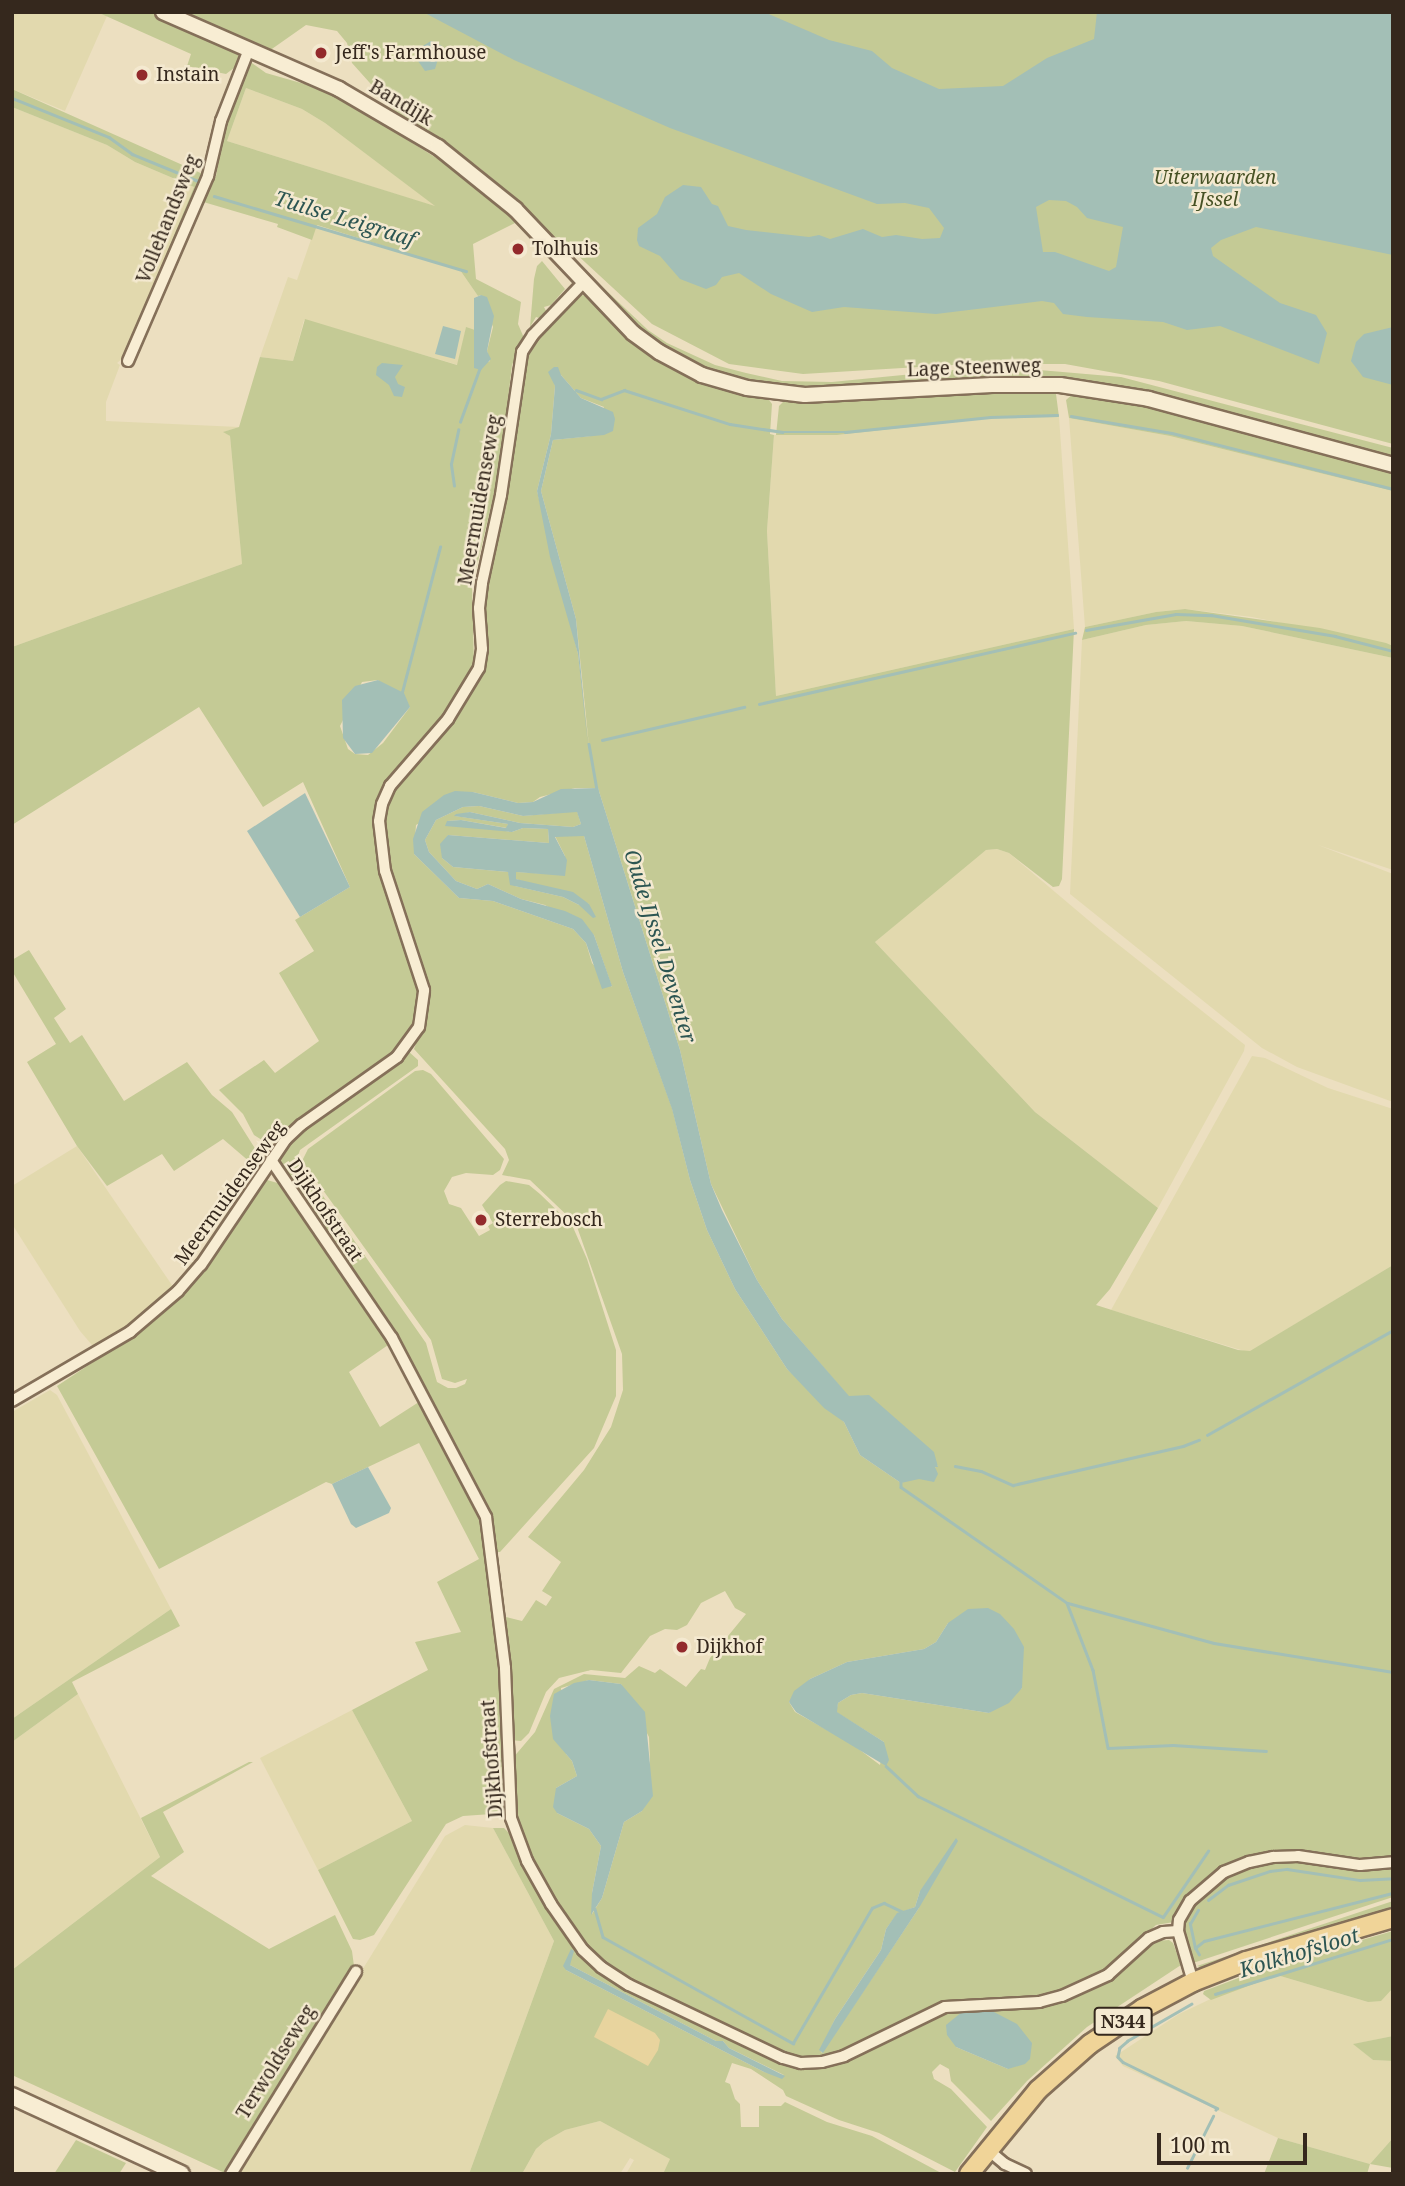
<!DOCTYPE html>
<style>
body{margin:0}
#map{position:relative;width:1405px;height:2186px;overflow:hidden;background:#ecdfc0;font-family:"Noto Serif",serif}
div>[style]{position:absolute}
.farmland>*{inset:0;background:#e2d9ae}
.green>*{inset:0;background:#c4ca95}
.sand>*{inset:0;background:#e8d49e}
.water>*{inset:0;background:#a3bfb6}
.stream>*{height:2.5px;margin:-1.25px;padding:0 1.25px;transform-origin:1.25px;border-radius:1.25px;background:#a3bfb6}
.roads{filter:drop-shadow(2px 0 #857059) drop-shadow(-2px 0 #857059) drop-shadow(0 2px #857059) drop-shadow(0 -2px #857059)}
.minor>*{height:10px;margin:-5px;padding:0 5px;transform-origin:5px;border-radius:5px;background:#f8edd3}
.tertiary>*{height:14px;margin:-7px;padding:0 7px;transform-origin:7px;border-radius:7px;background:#f8edd3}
.secondary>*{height:16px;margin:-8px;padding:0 8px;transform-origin:8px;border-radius:8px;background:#f8edd3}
.primary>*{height:18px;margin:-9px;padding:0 9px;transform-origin:9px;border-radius:9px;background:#f0d498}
.dots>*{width:19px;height:19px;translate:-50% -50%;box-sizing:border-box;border:4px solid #f4e9d0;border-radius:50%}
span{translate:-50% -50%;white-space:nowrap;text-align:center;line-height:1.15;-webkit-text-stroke:5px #f4e9d0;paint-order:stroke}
.shield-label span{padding:2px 5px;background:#f4e9d0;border:2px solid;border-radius:5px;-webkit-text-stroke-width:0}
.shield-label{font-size:18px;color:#35281d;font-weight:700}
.poi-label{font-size:19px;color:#35281d}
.left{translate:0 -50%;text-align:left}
.street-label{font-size:19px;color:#35281d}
.park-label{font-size:19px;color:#465124;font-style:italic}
.water-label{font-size:21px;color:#2c5552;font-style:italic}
.frame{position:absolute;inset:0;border:14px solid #35281d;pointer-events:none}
.scale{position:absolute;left:1157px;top:2133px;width:150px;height:32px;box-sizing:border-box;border:4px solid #35281d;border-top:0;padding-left:9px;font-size:21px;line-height:24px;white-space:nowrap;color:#35281d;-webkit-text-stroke:5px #f4e9d0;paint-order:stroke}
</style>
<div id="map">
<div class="farmland">
<div style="clip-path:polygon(12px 12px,97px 12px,107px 16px,65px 111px,12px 89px)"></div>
<div style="clip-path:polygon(246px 88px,302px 109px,325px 123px,437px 207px,227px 141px)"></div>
<div style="clip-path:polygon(12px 107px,107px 145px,135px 162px,194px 187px,123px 358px,117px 363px,120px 365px,106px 402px,106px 421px,239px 427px,224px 432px,230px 436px,242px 564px,12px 647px)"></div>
<div style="clip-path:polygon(316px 225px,460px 270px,478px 296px,474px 298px,475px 330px,466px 328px,458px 365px,304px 320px,293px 361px,260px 357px,288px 277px,297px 280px)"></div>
<div style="clip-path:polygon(1059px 417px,1074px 629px,776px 696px,767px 531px,774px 435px,837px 435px,992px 418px)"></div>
<div style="clip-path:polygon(1069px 418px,1170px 436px,1393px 491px,1393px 646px,1252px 617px,1185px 609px,1156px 612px,1085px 627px)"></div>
<div style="clip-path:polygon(1186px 621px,1242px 626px,1393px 658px,1393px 870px,1318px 845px,1393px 874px,1393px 1102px,1297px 1067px,1262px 1048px,1070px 894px,1082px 640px,1146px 625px)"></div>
<div style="clip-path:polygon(997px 849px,1009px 853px,1100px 930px,1245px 1045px,1244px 1051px,1158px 1208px,1035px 1112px,875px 942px,968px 863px,986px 850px)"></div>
<div style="clip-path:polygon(1252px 1056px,1265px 1058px,1328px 1088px,1393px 1109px,1393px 1265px,1251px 1351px,1244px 1351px,1111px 1310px)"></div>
<div style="clip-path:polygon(77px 1146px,176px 1291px,145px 1317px,103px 1345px,92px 1345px,80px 1331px,12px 1224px,12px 1186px)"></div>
<div style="clip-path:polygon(50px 1390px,57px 1395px,171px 1609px,12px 1719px,12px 1412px)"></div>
<div style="clip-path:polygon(78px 1694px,160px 1857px,12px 1970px,12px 1742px)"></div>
<div style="clip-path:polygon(352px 1710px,412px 1821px,318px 1870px,260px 1758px)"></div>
<div style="clip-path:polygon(465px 1825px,493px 1828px,554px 1941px,469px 2174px,236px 2174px,445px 1836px)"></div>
<div style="clip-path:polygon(1277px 1975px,1368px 2002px,1393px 1988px,1393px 2036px,1354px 2044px,1373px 2060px,1393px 2061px,1393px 2138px,1370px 2164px,1278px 2138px,1123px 2066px,1115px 2056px,1179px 2014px,1219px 1995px)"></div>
<div style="clip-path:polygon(600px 2121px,671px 2159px,663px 2174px,626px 2174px,634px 2160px,630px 2158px,620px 2174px,522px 2174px,536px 2149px,544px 2142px,565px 2130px)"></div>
</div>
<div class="green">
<div style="clip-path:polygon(97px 12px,150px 12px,231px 47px,238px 55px,238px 65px,226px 74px,187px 66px,191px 54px)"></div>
<div style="clip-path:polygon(175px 12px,1393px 12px,1393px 444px,1159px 381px,1065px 364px,969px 364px,803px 374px,729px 364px,652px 324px,560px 239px,551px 239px,481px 169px,410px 121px,395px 115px,395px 111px,352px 63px,347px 43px,337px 31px,306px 25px,269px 51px)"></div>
<div style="clip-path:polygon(evenodd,249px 61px,266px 73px,315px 87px,348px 103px,438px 159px,507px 212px,515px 223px,473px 244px,476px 279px,521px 302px,518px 324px,524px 338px,512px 365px,500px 468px,472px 587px,474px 666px,433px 731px,385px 786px,376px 817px,376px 847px,392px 907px,420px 979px,420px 1015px,405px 1045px,279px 1144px,265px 1142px,254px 1135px,243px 1114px,219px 1090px,264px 1060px,275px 1073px,319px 1041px,279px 973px,314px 951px,295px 920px,350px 887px,303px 782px,263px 807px,199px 707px,12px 825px,12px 647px,242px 564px,230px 436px,223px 432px,239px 427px,260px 357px,293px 361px,305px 319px,457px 365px,466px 327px,475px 330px,474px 368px,490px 361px,487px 351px,493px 327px,481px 295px,478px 296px,460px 270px,317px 225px,312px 240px,277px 227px,278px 224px,200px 201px,216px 176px,219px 159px,215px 149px,249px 61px,246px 88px,302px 109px,325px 123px,435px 206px,227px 141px,246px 88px,249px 61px,378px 680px,410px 707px,383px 743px,368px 755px,355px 754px,348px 749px,340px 726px,362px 682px,378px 680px)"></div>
<div style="clip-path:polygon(12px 89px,205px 175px,129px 352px,123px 358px,194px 187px,135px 162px,107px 145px,12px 107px)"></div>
<div style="clip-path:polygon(542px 261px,565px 289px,551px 305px,544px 307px,546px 311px,539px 318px,536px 317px,530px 327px,534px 279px,537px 266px)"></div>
<div style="clip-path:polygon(593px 278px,648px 330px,667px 343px,715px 365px,746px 373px,782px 381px,832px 382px,994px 366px,1121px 377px,1393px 448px,1393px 460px,1031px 378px,955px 379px,908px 382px,887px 388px,810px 392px,747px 383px,714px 374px,650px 341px,590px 281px)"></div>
<div style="clip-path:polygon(evenodd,577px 294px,591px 297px,694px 376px,732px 391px,769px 400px,772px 404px,770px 434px,774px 435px,767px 531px,776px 696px,1074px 629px,1062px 879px,1059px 886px,1053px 887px,1009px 853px,997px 849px,986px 850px,875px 942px,1035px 1112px,1158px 1208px,1110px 1289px,1096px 1305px,1238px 1350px,1250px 1351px,1393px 1265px,1393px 1856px,1358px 1862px,1312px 1854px,1225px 1867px,1202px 1884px,1174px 1922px,1156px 1925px,1114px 1965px,1081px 1986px,1031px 1999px,968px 1999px,944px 2004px,842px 2053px,825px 2057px,796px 2057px,724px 2030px,607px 1968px,565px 1918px,539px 1872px,515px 1818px,512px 1759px,535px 1732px,554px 1689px,584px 1674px,625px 1678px,639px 1666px,655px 1673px,660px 1669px,686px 1687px,701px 1669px,705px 1670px,710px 1658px,746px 1614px,735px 1608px,725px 1591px,701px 1603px,687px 1625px,677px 1630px,665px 1629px,650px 1636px,621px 1673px,591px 1670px,559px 1678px,546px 1692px,529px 1733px,521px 1741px,510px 1740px,506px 1617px,522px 1621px,536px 1600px,546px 1606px,552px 1597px,542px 1591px,561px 1562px,528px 1537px,584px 1470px,611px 1427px,623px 1390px,622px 1354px,576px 1224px,530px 1180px,502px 1175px,509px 1160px,505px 1149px,414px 1049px,426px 1015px,427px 991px,388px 867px,383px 847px,384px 814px,392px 790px,476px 680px,482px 600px,524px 353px,538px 335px,577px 294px,561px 375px,581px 398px,604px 407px,591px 436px,553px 440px,541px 491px,576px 619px,589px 746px,578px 654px,537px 491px,551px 434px,555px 386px,553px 378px,561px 375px,577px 294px,575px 788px,598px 788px,680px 1050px,711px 1184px,757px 1280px,782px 1319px,849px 1397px,938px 1466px,901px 1483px,860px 1455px,844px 1422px,787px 1369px,735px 1289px,707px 1230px,690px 1180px,672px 1108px,623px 972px,584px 836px,555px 836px,565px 856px,551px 874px,516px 872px,516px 879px,589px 904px,579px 905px,563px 897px,515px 886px,508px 872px,453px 867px,442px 858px,448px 835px,549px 843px,548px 829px,523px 828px,512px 832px,447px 821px,461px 820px,507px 828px,508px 824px,455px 816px,470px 812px,520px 823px,573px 827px,581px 824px,577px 811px,523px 816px,479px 806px,463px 807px,436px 820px,425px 840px,429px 852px,456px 881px,477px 889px,488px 884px,521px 899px,545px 905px,594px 935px,612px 987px,592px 963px,586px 943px,573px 929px,493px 901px,459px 898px,414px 854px,416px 825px,473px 792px,518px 803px,533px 802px,540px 797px,575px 788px,577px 294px,948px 1623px,1022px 1671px,1022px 1688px,989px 1713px,862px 1693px,851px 1695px,838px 1703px,836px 1712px,884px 1742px,880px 1765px,852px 1744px,795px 1712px,789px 1702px,810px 1679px,847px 1662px,924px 1649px,936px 1642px,948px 1623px,577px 294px,589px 1680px,621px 1684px,649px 1737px,650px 1761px,642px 1811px,624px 1822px,602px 1898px,592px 1914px,592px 1893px,601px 1846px,589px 1829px,557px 1813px,556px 1788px,577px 1776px,572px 1761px,566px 1754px,561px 1688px,589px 1680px,577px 294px,920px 1891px,919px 1908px,822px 2053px,820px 2050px,835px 2019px,881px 1950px,886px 1929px,897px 1914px,915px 1907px,920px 1891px)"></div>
<div style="clip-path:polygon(1016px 392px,1056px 394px,1059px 417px,992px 418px,837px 435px,776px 435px,779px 406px,783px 402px)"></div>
<div style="clip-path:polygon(1074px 393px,1165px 410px,1393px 472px,1393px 491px,1170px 436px,1069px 418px,1066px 400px)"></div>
<div style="clip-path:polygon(1185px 609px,1320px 628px,1386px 643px,1393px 646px,1393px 658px,1242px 626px,1186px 621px,1146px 625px,1082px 640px,1085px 627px,1156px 612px)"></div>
<div style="clip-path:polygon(29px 950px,66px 1009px,54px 1018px,70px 1043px,82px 1035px,124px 1101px,187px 1062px,212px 1095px,232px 1112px,261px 1158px,257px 1168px,223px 1139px,174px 1171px,162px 1154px,107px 1186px,77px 1146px,27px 1062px,56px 1044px,12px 971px,12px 960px)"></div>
<div style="clip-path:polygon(408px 1051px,418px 1060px,418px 1066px,300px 1150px,297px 1159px,426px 1343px,437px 1382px,448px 1388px,456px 1388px,465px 1384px,467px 1379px,455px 1383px,442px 1379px,431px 1340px,302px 1161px,308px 1149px,415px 1071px,423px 1070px,431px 1074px,504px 1159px,500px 1170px,493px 1175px,466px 1173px,452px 1177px,444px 1191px,449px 1204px,461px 1208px,479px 1236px,490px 1230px,488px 1226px,493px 1223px,482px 1205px,500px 1185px,506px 1181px,529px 1185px,540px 1194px,572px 1225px,587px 1259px,616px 1350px,616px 1396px,594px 1448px,500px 1552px,495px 1552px,451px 1441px,279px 1163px,288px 1141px)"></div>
<div style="clip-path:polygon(267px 1180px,281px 1184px,391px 1343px,349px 1372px,380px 1427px,422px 1400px,479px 1515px,497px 1627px,506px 1813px,463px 1816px,446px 1824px,374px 1935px,360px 1940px,353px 1939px,318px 1870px,412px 1821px,352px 1710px,428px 1670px,415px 1642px,461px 1632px,437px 1582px,479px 1559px,419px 1443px,332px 1484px,326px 1482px,159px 1569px,57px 1386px,131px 1337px,171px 1304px,186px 1289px)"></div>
<div style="clip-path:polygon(171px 1609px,180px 1626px,72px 1682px,78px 1694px,12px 1742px,12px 1719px)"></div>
<div style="clip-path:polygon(249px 1762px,253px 1762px,163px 1812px,184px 1852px,151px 1876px,269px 1949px,335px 1915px,352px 1951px,354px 1966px,227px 2174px,12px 2075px,12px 1970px,160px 1857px,141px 1818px)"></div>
<div style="clip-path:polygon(evenodd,493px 1828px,504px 1828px,509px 1833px,536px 1888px,589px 1963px,602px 1974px,697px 2023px,808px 2067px,950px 2010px,1039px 2006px,1076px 1997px,1110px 1980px,1155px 1941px,1169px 1940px,1173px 1943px,1181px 1965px,1087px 2027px,1027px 2081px,991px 2121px,951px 2081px,949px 2069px,940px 2064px,932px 2072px,934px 2079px,951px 2089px,987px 2127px,955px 2172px,879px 2133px,839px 2120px,786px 2096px,783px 2090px,751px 2069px,732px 2063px,725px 2082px,730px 2084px,735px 2099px,740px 2104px,741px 2127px,759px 2127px,759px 2106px,781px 2106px,785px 2102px,827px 2122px,872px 2136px,943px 2174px,663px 2174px,670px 2159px,600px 2121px,565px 2130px,544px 2142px,536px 2149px,522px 2174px,469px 2174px,554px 1941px,493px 1828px,570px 1965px,716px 2041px,723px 2041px,729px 2048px,784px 2075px,764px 2072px,566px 1970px,570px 1965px,493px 1828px,971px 2010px,994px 2012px,1008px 2069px,956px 2047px,971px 2010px)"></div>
<div style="clip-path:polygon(1291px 1860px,1393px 1865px,1393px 1897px,1193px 1963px,1182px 1933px,1185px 1917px,1196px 1901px,1210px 1887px,1249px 1865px)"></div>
<div style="clip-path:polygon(1393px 1901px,1393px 1907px,1207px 1969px,1197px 1966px)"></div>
<div style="clip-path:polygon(1393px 1931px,1393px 1988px,1381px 2001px,1368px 2002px,1277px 1975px,1211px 2000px,1203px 1994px,1204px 1991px,1265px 1968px)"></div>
<div style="clip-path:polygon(1393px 2036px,1393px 2061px,1373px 2060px,1353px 2044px)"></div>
<div style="clip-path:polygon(1278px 2138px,1370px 2164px,1393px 2138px,1393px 2168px,1370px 2164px,1367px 2174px,1264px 2174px)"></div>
<div style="clip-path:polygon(76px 2140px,126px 2163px,119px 2174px,54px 2174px)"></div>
</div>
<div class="sand">
<div style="clip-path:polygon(608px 2009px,655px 2033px,660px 2040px,658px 2050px,648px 2066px,594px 2037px)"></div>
</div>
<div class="water">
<div style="clip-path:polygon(evenodd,423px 12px,764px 12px,829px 40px,872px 51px,892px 68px,939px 89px,1003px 86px,1047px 58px,1094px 39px,1097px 12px,1393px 12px,1393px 255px,1256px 227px,1221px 240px,1211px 248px,1213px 256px,1280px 303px,1316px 315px,1327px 333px,1319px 364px,1220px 326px,1187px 330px,1163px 322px,1087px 317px,1063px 314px,1054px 303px,1042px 301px,936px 314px,844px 307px,812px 312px,771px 294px,739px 273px,722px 277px,716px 285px,706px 289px,680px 279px,660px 256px,639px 246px,637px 240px,638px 228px,657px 214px,665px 197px,683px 185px,701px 187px,712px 204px,718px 206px,728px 226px,746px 230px,809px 237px,819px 235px,830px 239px,863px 229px,882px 237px,896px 235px,922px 239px,940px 238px,944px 228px,929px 208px,905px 203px,877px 204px,670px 128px,514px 60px,423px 12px,1049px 200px,1066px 201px,1077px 207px,1087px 218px,1123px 227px,1116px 267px,1109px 271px,1055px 252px,1043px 252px,1036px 207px,1049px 200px)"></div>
<div style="clip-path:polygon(431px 41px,442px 46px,435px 69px,425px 71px,416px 58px,421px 47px)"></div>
<div style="clip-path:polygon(481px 295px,487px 297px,494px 316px,487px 351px,491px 359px,481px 370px,474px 368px,474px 298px)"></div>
<div style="clip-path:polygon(443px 326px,461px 331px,455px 359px,435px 354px)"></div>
<div style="clip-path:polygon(1393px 327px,1393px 385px,1363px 377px,1351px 361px,1356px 342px,1364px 334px)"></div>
<div style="clip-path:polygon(382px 363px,403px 365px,395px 377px,398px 384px,405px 387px,402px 397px,394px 396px,389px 385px,376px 375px,377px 367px)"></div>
<div style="clip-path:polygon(554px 367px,558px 367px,561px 375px,581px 398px,613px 412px,615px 419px,613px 431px,604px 435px,553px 440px,541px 491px,576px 619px,588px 746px,578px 654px,550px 557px,537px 491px,551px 434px,555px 386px,548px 372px)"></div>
<div style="clip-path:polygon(378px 680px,404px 693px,410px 707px,372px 753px,355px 754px,343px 738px,342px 700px,355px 686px)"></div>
<div style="clip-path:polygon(598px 788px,680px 1050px,711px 1184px,722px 1210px,757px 1280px,782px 1319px,849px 1396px,869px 1395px,934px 1452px,938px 1467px,935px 1467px,938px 1474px,934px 1482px,919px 1479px,901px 1483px,860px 1455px,844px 1422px,824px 1408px,787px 1369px,735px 1289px,707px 1230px,690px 1180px,672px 1109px,623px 972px,584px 836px,555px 837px,567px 860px,565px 876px,516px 872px,516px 879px,573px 892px,589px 904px,596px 917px,593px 918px,579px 905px,563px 897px,510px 885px,508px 872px,453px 867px,442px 858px,440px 844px,448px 835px,549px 843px,548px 829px,523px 828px,512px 832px,445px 826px,447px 821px,461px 820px,506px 828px,508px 824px,454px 816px,456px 814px,470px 812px,520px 823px,573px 827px,581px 824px,577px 812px,523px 816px,479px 806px,463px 807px,436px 820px,425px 840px,429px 852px,456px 881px,477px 889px,488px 884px,521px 899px,565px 911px,582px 919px,594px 935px,612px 986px,602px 989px,586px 943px,573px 929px,493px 901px,459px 898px,414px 854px,413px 839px,422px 812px,444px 795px,455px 791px,473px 792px,518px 803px,533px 802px,561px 789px)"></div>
<div style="clip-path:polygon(305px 793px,350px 887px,300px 917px,247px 831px)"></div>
<div style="clip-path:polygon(368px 1467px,391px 1508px,389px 1513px,356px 1528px,351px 1524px,332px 1484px)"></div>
<div style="clip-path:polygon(988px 1608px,1000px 1614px,1014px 1629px,1024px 1647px,1022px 1688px,1009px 1703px,989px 1713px,862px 1693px,851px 1695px,838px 1703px,837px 1712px,884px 1742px,889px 1760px,886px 1766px,796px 1712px,789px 1702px,794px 1691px,810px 1679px,847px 1662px,924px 1649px,936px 1642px,948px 1623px,968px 1609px)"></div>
<div style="clip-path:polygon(589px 1680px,621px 1684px,645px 1712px,653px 1796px,642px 1811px,624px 1822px,602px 1898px,591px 1915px,592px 1893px,601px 1846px,589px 1829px,557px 1813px,553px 1807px,556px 1788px,577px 1776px,572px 1761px,553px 1739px,550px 1716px,554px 1694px,574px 1683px)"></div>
<div style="clip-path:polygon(956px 1838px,958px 1841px,919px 1908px,823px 2053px,819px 2050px,835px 2019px,881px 1950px,886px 1929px,897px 1913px,915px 1907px,920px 1891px)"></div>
<div style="clip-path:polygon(571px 1949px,574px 1951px,570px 1965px,716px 2041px,723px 2041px,729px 2048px,785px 2076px,782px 2079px,764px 2072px,566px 1970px,563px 1966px)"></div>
<div style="clip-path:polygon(971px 2010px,994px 2012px,1017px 2024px,1032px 2043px,1030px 2059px,1025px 2064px,1008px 2069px,956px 2047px,947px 2035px,946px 2025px,962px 2012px)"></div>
</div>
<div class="stream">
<div style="left:12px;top:98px;width:105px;rotate:21.9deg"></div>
<div style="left:109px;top:137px;width:29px;rotate:36deg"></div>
<div style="left:132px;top:154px;width:71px;rotate:22.2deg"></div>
<div style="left:214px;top:196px;width:263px;rotate:16.6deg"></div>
<div style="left:576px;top:390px;width:27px;rotate:20deg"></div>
<div style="left:601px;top:399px;width:25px;rotate:-21deg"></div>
<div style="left:624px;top:390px;width:111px;rotate:17.8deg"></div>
<div style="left:730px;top:424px;width:53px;rotate:8.7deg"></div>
<div style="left:782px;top:432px;width:63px"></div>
<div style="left:845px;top:432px;width:146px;rotate:-5.9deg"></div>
<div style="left:990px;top:417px;width:67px;rotate:-1.7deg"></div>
<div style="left:1071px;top:416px;width:102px;rotate:9.6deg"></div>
<div style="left:1172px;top:433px;width:228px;rotate:14.2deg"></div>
<div style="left:460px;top:422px;width:59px;rotate:-70deg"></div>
<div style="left:454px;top:486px;width:22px;rotate:-98deg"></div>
<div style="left:451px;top:464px;width:35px;rotate:-78deg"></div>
<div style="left:1086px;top:630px;width:91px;rotate:-10.1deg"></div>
<div style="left:1176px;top:614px;width:35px;rotate:2deg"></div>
<div style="left:1211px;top:615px;width:126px;rotate:9.6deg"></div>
<div style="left:1335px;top:636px;width:60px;rotate:14.5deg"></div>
<div style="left:402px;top:692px;width:150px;rotate:-75.3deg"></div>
<div style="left:759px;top:704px;width:324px;rotate:-12.7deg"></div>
<div style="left:602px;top:740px;width:146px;rotate:-13.1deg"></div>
<div style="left:589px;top:744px;width:47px;rotate:80.1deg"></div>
<div style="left:1207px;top:1435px;width:214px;rotate:-29.4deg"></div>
<div style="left:955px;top:1466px;width:26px;rotate:11deg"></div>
<div style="left:981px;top:1471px;width:35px;rotate:24deg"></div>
<div style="left:1013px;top:1485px;width:174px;rotate:-12.9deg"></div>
<div style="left:1183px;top:1446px;width:17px;rotate:-21deg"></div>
<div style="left:901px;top:1481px;width:6px;rotate:90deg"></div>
<div style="left:901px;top:1487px;width:203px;rotate:34.9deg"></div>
<div style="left:1067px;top:1603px;width:72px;rotate:68.8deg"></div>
<div style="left:1093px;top:1670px;width:79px;rotate:79.1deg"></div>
<div style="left:1108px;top:1748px;width:65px;rotate:-2.6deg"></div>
<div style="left:1173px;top:1745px;width:93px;rotate:3.7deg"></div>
<div style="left:1068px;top:1603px;width:151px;rotate:15.3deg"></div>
<div style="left:1214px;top:1643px;width:181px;rotate:9.2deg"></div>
<div style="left:886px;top:1766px;width:44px;rotate:43.2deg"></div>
<div style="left:918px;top:1796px;width:273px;rotate:26.3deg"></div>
<div style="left:1163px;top:1917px;width:80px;rotate:-55.7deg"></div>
<div style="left:1208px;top:1900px;width:25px;rotate:-37deg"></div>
<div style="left:1228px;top:1885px;width:44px;rotate:-18.4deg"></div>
<div style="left:1270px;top:1871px;width:17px;rotate:-7deg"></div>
<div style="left:1287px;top:1869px;width:74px;rotate:8.6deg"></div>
<div style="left:1360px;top:1880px;width:33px;rotate:-3deg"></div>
<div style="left:595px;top:1909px;width:29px;rotate:74deg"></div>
<div style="left:603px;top:1937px;width:218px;rotate:29.2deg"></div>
<div style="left:793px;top:2043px;width:156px;rotate:-59.7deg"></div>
<div style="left:872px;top:1908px;width:13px;rotate:-23deg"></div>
<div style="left:884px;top:1903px;width:21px;rotate:25deg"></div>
<div style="left:1195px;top:1948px;width:25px;rotate:-102deg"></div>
<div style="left:1190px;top:1924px;width:16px;rotate:-60deg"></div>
<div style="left:1199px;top:1955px;width:8px;rotate:-120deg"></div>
<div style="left:1195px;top:1948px;width:11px;rotate:-38deg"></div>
<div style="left:1204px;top:1941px;width:195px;rotate:-14.3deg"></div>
<div style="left:1215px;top:1994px;width:186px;rotate:-17.2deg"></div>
<div style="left:1192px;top:2004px;width:74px;rotate:150deg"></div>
<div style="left:1128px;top:2041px;width:11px;rotate:139deg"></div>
<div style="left:1120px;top:2048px;width:9px;rotate:103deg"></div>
<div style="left:1118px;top:2057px;width:7px;rotate:45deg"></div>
<div style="left:1123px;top:2062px;width:105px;rotate:26.1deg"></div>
<div style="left:1217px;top:2108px;width:2px;rotate:117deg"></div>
<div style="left:1187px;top:2168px;width:58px;rotate:-63.4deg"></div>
</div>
<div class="roads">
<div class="minor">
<div style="left:128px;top:361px;width:202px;rotate:-66.6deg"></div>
<div style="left:208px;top:176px;width:57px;rotate:-76.7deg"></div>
<div style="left:221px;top:121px;width:77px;rotate:-68.7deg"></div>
<div style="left:271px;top:1160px;width:215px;rotate:55.8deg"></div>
<div style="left:392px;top:1338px;width:202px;rotate:62.3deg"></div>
<div style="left:486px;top:1517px;width:152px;rotate:82.8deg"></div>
<div style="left:505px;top:1668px;width:150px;rotate:87.7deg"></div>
<div style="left:511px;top:1818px;width:46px;rotate:69.6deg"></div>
<div style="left:527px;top:1861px;width:49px;rotate:60.8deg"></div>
<div style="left:551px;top:1904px;width:56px;rotate:55.2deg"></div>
<div style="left:583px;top:1950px;width:25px;rotate:43deg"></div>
<div style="left:601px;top:1967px;width:33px;rotate:33deg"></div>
<div style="left:629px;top:1985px;width:170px;rotate:25.4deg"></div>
<div style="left:783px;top:2058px;width:19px;rotate:16deg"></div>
<div style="left:801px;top:2063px;width:21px;rotate:-3deg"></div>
<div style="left:822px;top:2062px;width:23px;rotate:-15deg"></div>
<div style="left:844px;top:2056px;width:112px;rotate:-25.9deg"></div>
<div style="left:945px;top:2007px;width:94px;rotate:-3deg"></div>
<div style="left:1039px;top:2002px;width:24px;rotate:-15deg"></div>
<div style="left:1062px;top:1996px;width:51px;rotate:-24.5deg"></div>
<div style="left:1108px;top:1975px;width:55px;rotate:-42.1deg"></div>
<div style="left:1149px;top:1938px;width:15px;rotate:-23deg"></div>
<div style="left:1163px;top:1932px;width:15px;rotate:-4deg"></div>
<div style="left:12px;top:1401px;width:137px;rotate:-30.3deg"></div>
<div style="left:130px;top:1332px;width:63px;rotate:-40.5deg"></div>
<div style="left:178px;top:1291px;width:35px;rotate:-49deg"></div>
<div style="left:201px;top:1265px;width:152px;rotate:-56deg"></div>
<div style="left:286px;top:1139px;width:21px;rotate:-43deg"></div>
<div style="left:301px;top:1125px;width:118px;rotate:-35.3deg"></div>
<div style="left:397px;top:1057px;width:37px;rotate:-54deg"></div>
<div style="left:419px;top:1027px;width:37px;rotate:-82deg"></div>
<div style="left:424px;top:990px;width:125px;rotate:-108.1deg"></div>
<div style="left:385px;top:871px;width:50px;rotate:-96.8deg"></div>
<div style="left:379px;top:821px;width:17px;rotate:-80deg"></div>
<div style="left:382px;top:804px;width:20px;rotate:-66deg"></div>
<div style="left:390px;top:786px;width:89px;rotate:-49.1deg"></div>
<div style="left:448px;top:719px;width:60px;rotate:-58.7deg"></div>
<div style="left:479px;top:668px;width:19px;rotate:-81deg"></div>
<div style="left:482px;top:649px;width:41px;rotate:-94.2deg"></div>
<div style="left:479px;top:608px;width:25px;rotate:-83deg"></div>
<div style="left:482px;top:583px;width:90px;rotate:-77.8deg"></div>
<div style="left:501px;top:495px;width:145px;rotate:-81.6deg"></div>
<div style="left:522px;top:352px;width:20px;rotate:-57deg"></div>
<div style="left:533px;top:335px;width:74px;rotate:-46.1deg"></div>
<div style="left:1193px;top:1982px;width:53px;rotate:-106.4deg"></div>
<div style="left:1178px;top:1931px;width:11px;rotate:-85deg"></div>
<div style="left:1179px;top:1920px;width:22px;rotate:-60deg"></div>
<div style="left:1190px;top:1901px;width:45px;rotate:-40.5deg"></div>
<div style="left:1224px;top:1872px;width:27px;rotate:-22deg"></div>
<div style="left:1249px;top:1862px;width:25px;rotate:-12deg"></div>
<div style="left:1273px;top:1857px;width:25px;rotate:-2deg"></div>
<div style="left:1298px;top:1856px;width:63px;rotate:8.3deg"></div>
<div style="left:1360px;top:1865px;width:33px;rotate:-5deg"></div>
<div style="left:987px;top:2149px;width:23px;rotate:40deg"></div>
<div style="left:1005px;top:2164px;width:23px;rotate:25deg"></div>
<div style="left:231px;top:2174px;width:238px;rotate:-58.3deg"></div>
</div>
<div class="tertiary">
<div style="left:163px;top:12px;width:192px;rotate:23.6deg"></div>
<div style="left:339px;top:89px;width:115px;rotate:30.4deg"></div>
<div style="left:438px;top:147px;width:99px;rotate:38.8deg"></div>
<div style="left:515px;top:209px;width:171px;rotate:46.4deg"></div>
<div style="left:633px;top:333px;width:32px;rotate:36deg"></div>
<div style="left:659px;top:352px;width:49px;rotate:28.1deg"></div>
<div style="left:702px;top:375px;width:47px;rotate:16.1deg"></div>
<div style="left:747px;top:388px;width:58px;rotate:6.9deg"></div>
<div style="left:805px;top:395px;width:187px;rotate:-3.1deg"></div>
<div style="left:992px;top:385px;width:68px"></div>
<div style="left:1060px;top:385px;width:90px;rotate:8.9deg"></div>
<div style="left:1149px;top:399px;width:253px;rotate:15.1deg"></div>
</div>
<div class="secondary">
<div style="left:12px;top:2096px;width:186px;rotate:24.8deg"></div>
</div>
<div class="primary">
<div style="left:969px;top:2174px;width:109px;rotate:-50.6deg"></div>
<div style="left:1038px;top:2090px;width:69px;rotate:-41.5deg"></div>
<div style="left:1090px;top:2044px;width:63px;rotate:-33.9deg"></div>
<div style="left:1142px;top:2009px;width:58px;rotate:-27.9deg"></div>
<div style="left:1193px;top:1982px;width:57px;rotate:-21.6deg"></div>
<div style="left:1246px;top:1961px;width:153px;rotate:-16.3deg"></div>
</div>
</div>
<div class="dots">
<div style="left:321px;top:53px;background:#932a2c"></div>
<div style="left:142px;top:75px;background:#932a2c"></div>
<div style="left:518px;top:249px;background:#932a2c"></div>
<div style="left:481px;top:1220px;background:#932a2c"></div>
<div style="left:682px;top:1647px;background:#932a2c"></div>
</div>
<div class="shield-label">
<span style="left:1123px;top:2021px">N344</span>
</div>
<div class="poi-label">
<span class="left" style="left:335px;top:53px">Jeff's Farmhouse</span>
<span class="left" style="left:156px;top:75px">Instain</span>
<span class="left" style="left:532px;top:249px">Tolhuis</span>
<span class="left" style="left:495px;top:1220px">Sterrebosch</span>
<span class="left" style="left:696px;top:1647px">Dijkhof</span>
</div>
<div class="street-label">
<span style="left:401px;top:103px;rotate:31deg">Bandijk</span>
<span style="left:168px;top:219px;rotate:-68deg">Vollehandsweg</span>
<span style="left:974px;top:368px;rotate:-2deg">Lage Steenweg</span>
<span style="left:480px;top:500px;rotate:-80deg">Meermuidenseweg</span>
<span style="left:230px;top:1193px;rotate:-54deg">Meermuidenseweg</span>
<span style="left:325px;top:1210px;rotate:56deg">Dijkhofstraat</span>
<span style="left:492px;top:1759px;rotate:-94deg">Dijkhofstraat</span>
<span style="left:276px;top:2062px;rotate:-58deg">Terwoldseweg</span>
</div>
<div class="park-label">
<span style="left:1215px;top:189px">Uiterwaarden<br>IJssel</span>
</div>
<div class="water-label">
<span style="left:345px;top:218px;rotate:17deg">Tuilse Leigraaf</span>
<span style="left:661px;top:946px;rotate:73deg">Oude IJssel Deventer</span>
<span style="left:1299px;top:1952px;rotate:-17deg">Kolkhofsloot</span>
</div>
<div class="frame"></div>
<div class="scale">100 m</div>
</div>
